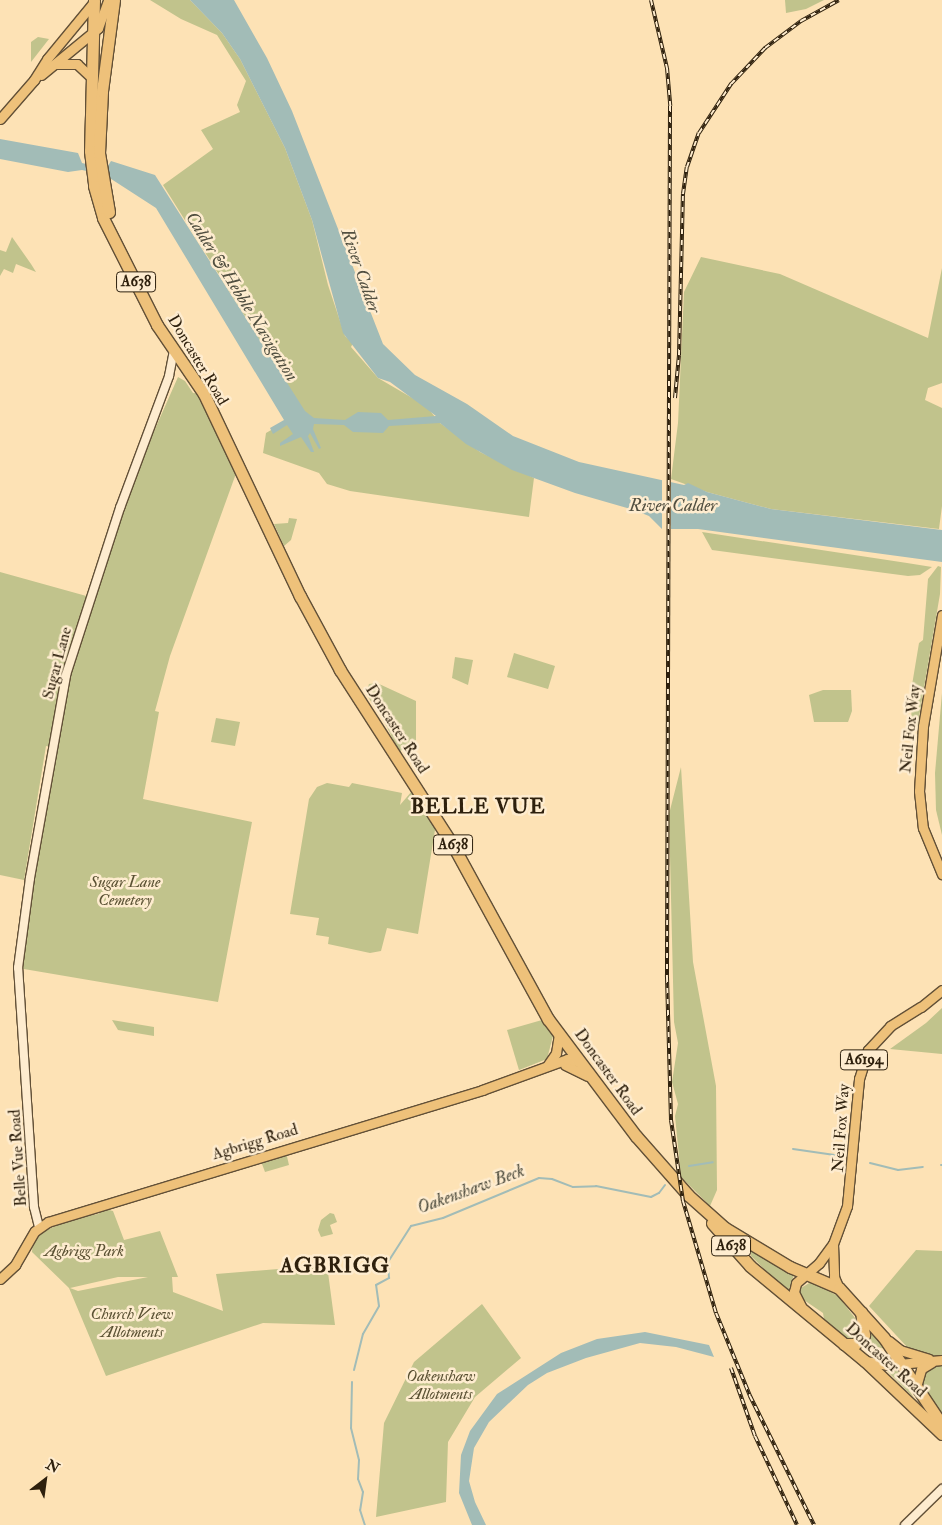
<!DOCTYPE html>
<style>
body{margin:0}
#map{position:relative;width:942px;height:1525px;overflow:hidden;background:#fde2b5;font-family:"IM FELL Double Pica",serif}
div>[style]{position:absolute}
.green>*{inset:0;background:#c1c38c}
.water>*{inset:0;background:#a2bcb7}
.pier>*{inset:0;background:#fde2b5}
.stream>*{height:2px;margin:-1px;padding:0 1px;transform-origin:1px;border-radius:1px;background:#a2bcb7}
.roads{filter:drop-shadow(1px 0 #625037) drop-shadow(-1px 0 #625037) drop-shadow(0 1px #625037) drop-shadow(0 -1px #625037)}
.minor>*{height:8px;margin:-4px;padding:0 4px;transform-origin:4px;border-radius:4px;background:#feeccf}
.major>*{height:9px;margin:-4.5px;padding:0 4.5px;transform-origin:4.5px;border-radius:4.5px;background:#eec17a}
.highway>*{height:11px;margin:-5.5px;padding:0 5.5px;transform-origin:5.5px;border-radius:5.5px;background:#eec17a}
.rail>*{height:4px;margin-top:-2px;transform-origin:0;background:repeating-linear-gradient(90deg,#feeccf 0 5.5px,#2e200d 0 11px);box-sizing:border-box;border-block:1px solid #2e200d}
span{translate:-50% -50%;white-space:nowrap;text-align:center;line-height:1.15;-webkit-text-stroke:5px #feeccf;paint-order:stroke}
.shield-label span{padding:1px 4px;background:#feeccf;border:1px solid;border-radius:4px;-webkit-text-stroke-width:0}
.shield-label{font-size:15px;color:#2e200d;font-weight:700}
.street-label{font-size:16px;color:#2e200d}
.park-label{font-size:16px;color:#5a5133;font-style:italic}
.water-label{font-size:18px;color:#514f40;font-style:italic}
.district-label{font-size:21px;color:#2e200d;font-weight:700;letter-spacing:1px}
.north{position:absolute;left:20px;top:1455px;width:50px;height:50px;-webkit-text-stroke:4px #feeccf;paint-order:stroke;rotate:30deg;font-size:14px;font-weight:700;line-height:20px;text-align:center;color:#2e200d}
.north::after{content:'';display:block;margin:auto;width:18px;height:22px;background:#2e200d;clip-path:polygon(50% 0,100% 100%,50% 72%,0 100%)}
</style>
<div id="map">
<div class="green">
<div style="clip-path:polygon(150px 0,190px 0,222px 33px,240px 59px,285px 148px,312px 220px,328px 285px,345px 336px,353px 343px,351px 347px,378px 378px,426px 406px,440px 423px,480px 452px,534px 478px,529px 517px,350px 491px,327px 484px,319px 473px,263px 453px,266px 433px,304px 411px,163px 185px,213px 149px,201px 130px,240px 112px,237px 105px,246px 81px,217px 35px,181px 19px)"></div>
<div style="clip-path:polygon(785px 0,824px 0,806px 9px,786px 13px)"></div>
<div style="clip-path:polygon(38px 37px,49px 39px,31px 62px,31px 42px)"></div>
<div style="clip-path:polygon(12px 237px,31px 264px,36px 272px,16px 264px,13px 273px,4px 269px,0 276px,0 250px,6px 252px)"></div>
<div style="clip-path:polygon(701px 257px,780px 274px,928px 338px,942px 268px,942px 383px,928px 388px,925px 400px,942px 408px,942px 506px,939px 529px,771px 509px,707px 492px,671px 479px,678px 423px,684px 292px)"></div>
<div style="clip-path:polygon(178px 377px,185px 381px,193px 393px,204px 394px,238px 468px,170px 656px,155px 711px,159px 712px,143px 799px,252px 822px,218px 1002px,18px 968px,51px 747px,46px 746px,24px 880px,0 875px,0 572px,90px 597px,120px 508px)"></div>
<div style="clip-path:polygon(289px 518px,297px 519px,291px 540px,284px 546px,274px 524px,288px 523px)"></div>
<div style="clip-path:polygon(702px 532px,907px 563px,932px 567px,920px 575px,908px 576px,712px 550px)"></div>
<div style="clip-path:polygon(938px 566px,941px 567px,940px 594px,917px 729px,911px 729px,912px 685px,919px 643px,923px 640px,928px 579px)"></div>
<div style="clip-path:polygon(514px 653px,555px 666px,548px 689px,507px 677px)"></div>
<div style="clip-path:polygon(455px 657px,473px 660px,468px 685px,452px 678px)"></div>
<div style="clip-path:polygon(377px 683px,416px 701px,416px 740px,399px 752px,384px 721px,366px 694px,369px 684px)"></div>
<div style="clip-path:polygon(823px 690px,851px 690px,852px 711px,848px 722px,814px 722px,809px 695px)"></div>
<div style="clip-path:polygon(942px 693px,942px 835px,936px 810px,935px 773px)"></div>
<div style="clip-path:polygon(216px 718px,240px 722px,235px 746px,211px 742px)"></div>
<div style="clip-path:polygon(681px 767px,693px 962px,716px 1086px,717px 1190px,710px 1206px,681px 1177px,675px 1116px,678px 1104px,672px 1082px,678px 1043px,674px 1022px,669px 814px)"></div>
<div style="clip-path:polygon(327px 783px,349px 787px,352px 783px,402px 793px,400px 805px,412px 791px,436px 824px,418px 934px,387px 928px,381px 951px,370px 953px,328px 944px,329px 937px,316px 935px,319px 918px,290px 914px,309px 799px,317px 787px)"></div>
<div style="clip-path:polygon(942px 1008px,942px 1054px,890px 1049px,926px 1023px)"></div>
<div style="clip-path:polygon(112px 1020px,154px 1027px,154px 1036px,118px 1030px)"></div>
<div style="clip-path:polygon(542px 1020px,553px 1036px,547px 1059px,519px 1070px,507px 1030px)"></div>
<div style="clip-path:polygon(285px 1148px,289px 1165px,265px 1172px,259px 1156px)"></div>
<div style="clip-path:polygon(evenodd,105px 1209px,113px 1211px,124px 1240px,160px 1231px,178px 1277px,172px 1277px,173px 1292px,223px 1311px,216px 1274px,327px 1265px,335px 1325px,263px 1323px,106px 1376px,69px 1288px,32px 1252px,33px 1240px,44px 1231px,75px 1218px,98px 1214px,105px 1209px,118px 1277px,148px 1277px,78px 1291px,70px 1288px,118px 1277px)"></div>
<div style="clip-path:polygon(330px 1213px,334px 1214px,337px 1222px,330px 1225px,333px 1234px,321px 1237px,318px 1230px,321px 1220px)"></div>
<div style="clip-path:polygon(751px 1250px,794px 1275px,788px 1292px,751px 1256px)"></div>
<div style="clip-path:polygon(916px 1250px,942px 1251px,942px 1425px,917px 1391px,923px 1377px,908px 1348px,869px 1306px)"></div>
<div style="clip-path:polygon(811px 1282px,838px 1296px,862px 1327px,850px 1341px,824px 1319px,823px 1313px,801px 1298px,801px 1288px)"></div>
<div style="clip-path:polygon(482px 1304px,521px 1358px,475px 1397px,448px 1442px,446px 1502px,376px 1517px,384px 1423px,414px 1362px)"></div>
<div style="clip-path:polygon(872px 1330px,885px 1349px,866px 1344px)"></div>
<div style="clip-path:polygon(900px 1367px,898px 1372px,914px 1398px,887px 1371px)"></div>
</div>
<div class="water">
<div style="clip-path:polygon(190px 0,234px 0,267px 58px,292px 111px,383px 344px,415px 375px,467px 404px,513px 436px,579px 462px,684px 485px,688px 483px,707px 492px,771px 509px,942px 530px,942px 562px,698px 529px,662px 529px,649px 516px,634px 510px,575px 493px,512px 470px,466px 444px,440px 423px,389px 426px,383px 433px,353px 432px,344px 425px,314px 424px,313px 429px,321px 448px,319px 449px,310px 433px,308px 436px,314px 452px,311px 452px,301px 437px,280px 446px,280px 443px,293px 434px,287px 425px,273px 434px,270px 428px,284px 420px,156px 208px,105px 175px,82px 170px,68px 172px,0 159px,0 139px,78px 153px,82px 163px,106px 169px,111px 161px,155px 175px,305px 411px,314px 418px,345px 420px,358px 412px,381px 413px,388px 420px,436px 416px,390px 382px,378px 378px,343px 333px,312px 220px,285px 148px,240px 59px,222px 33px)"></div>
<div style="clip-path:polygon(645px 1332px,709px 1345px,714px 1357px,676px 1347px,640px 1343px,586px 1358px,547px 1373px,528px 1385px,489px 1422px,474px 1448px,469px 1481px,475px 1502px,486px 1525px,472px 1525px,459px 1493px,461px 1455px,470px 1431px,497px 1394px,561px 1353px,597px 1339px)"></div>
</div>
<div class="pier">
<div style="clip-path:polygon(662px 476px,671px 478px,671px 533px,662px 531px)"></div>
</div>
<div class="stream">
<div style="left:793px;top:1149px;width:49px;rotate:8.3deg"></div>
<div style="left:870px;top:1163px;width:29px;rotate:14deg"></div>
<div style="left:898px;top:1170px;width:25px;rotate:-7deg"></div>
<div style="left:941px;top:1165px;width:1px"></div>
<div style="left:689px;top:1166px;width:24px;rotate:-9deg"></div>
<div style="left:354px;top:1370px;width:37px;rotate:-76deg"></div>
<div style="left:363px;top:1334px;width:32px;rotate:-60deg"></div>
<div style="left:379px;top:1306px;width:21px;rotate:-98deg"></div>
<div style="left:376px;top:1285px;width:15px;rotate:-28deg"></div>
<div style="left:389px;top:1278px;width:16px;rotate:-94deg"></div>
<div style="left:388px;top:1262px;width:43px;rotate:-57.4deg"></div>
<div style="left:411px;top:1226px;width:33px;rotate:-14deg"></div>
<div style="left:443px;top:1218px;width:104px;rotate:-22.6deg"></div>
<div style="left:539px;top:1178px;width:13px;rotate:4deg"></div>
<div style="left:552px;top:1179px;width:22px;rotate:21deg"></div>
<div style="left:573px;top:1187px;width:23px;rotate:-2deg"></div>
<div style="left:596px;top:1186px;width:56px;rotate:11.3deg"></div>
<div style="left:651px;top:1197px;width:9px;rotate:-27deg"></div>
<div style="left:659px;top:1193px;width:10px;rotate:-53deg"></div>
<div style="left:352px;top:1382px;width:46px;rotate:91.2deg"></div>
<div style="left:351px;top:1428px;width:33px;rotate:76deg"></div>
<div style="left:359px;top:1460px;width:19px;rotate:93deg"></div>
<div style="left:358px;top:1479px;width:14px;rotate:69deg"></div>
<div style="left:363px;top:1492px;width:18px;rotate:99deg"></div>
<div style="left:360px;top:1510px;width:16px;rotate:72deg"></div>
</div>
<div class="roads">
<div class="minor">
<div style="left:39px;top:1227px;width:21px;rotate:-104deg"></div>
<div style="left:34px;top:1207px;width:240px;rotate:-93.8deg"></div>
<div style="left:18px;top:968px;width:91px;rotate:-82.4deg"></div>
<div style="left:30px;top:878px;width:206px;rotate:-79.9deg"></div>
<div style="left:66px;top:675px;width:176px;rotate:-72.1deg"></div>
<div style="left:120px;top:508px;width:141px;rotate:-69.6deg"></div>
<div style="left:169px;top:376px;width:26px;rotate:-79deg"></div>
<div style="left:905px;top:1525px;width:52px;rotate:-44.2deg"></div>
</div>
<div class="major">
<div style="left:56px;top:64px;width:21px"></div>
<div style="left:77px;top:64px;width:19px;rotate:43deg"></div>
<div style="left:41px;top:75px;width:74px;rotate:-39.5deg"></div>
<div style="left:98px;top:28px;width:30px;rotate:-70deg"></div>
<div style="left:0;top:119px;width:52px;rotate:-48.9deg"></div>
<div style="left:34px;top:80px;width:25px;rotate:-58deg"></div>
<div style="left:47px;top:59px;width:74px;rotate:-50.5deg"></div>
<div style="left:942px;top:615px;width:113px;rotate:99.7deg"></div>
<div style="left:923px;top:726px;width:65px;rotate:93.5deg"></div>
<div style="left:919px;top:791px;width:37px;rotate:84deg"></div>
<div style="left:923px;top:828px;width:50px;rotate:67.6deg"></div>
<div style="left:565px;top:1065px;width:25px;rotate:26deg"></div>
<div style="left:547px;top:1066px;width:16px;rotate:-55deg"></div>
<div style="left:556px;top:1053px;width:20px;rotate:-81deg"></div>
<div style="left:833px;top:1244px;width:33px;rotate:88deg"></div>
<div style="left:834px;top:1277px;width:12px;rotate:66deg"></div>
<div style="left:0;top:1279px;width:21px;rotate:-43deg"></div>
<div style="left:15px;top:1265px;width:39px;rotate:-60deg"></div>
<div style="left:35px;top:1231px;width:16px;rotate:-35deg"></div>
<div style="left:48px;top:1222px;width:454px;rotate:-16.9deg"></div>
<div style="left:482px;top:1090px;width:90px;rotate:-20deg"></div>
<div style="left:567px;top:1059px;width:13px;rotate:13deg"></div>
<div style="left:801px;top:1306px;width:16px;rotate:-117deg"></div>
<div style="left:794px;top:1292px;width:9px;rotate:-77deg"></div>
<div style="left:796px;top:1283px;width:30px;rotate:-41deg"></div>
<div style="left:819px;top:1263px;width:24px;rotate:-54deg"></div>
<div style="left:833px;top:1244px;width:40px;rotate:-69.8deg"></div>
<div style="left:847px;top:1206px;width:128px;rotate:-84.6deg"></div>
<div style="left:859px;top:1079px;width:30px;rotate:-73deg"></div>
<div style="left:868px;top:1050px;width:33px;rotate:-47deg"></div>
<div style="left:890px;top:1026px;width:36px;rotate:-32deg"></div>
<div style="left:921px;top:1007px;width:27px;rotate:-39deg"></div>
<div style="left:889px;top:1341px;width:14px;rotate:39deg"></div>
<div style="left:900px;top:1350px;width:30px;rotate:17deg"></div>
<div style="left:865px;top:1361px;width:23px;rotate:10deg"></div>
<div style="left:888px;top:1365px;width:54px;rotate:-5.3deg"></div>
<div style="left:916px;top:1387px;width:19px;rotate:-74deg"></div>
<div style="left:921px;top:1369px;width:13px;rotate:-32deg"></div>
</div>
<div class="highway">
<div style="left:94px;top:0;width:151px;rotate:91.5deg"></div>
<div style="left:90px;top:151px;width:35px;rotate:83deg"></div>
<div style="left:94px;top:186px;width:33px;rotate:74deg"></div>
<div style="left:103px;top:218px;width:120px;rotate:63.2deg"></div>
<div style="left:157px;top:325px;width:83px;rotate:55.7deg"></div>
<div style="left:204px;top:394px;width:224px;rotate:64.6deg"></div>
<div style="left:300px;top:596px;width:84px;rotate:61.6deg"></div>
<div style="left:340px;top:670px;width:205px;rotate:57.2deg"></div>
<div style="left:451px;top:842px;width:202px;rotate:61.3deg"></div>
<div style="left:548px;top:1019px;width:146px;rotate:53.1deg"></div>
<div style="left:636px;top:1136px;width:79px;rotate:48.6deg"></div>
<div style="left:688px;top:1195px;width:50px;rotate:41.7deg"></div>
<div style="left:725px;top:1228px;width:76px;rotate:31deg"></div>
<div style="left:790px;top:1267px;width:53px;rotate:23.2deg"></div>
<div style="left:839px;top:1288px;width:67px;rotate:48deg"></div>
<div style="left:884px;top:1338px;width:105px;rotate:56.3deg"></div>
<div style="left:109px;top:212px;width:60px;rotate:-99.6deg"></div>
<div style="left:99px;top:153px;width:62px;rotate:-87.2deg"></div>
<div style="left:102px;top:91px;width:92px;rotate:-82.5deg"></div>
<div style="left:712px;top:1223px;width:57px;rotate:48.5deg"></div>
<div style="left:750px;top:1266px;width:149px;rotate:39.6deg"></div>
<div style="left:865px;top:1361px;width:106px;rotate:43.5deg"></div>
<div style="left:844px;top:1344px;width:11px"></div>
<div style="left:855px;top:1344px;width:13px;rotate:-45deg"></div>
<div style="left:864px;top:1335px;width:23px;rotate:-97deg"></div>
</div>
</div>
<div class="rail">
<div style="left:651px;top:0;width:70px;rotate:76.8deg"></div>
<div style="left:667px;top:68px;width:38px;rotate:85deg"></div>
<div style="left:670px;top:106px;width:871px;rotate:90.2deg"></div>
<div style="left:667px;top:977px;width:143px;rotate:88.4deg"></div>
<div style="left:671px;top:1120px;width:82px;rotate:81.6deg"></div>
<div style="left:683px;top:1201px;width:117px;rotate:73.6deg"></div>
<div style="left:716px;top:1313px;width:90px;rotate:67.7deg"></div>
<div style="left:750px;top:1396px;width:144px;rotate:63.6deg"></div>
<div style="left:675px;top:398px;width:43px;rotate:-84.7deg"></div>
<div style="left:679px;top:355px;width:161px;rotate:-88.6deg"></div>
<div style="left:683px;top:194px;width:27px;rotate:-82deg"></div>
<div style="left:687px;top:167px;width:36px;rotate:-71deg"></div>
<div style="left:699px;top:133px;width:59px;rotate:-56.9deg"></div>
<div style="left:731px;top:84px;width:50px;rotate:-46.6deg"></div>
<div style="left:765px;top:48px;width:45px;rotate:-36.9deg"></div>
<div style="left:801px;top:21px;width:43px;rotate:-28.9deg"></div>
<div style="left:731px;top:1368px;width:72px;rotate:70.6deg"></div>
<div style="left:755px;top:1436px;width:98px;rotate:64.7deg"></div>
</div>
<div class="shield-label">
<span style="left:136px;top:282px">A638</span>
<span style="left:453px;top:845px">A638</span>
<span style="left:864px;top:1060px">A6194</span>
<span style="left:731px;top:1246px">A638</span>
</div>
<div class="street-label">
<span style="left:198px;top:360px;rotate:59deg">Doncaster Road</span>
<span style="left:57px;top:663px;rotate:-75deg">Sugar Lane</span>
<span style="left:397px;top:729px;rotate:57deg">Doncaster Road</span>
<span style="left:910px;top:729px;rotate:-84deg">Neil Fox Way</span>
<span style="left:608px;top:1072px;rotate:54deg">Doncaster Road</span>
<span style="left:841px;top:1128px;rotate:-86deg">Neil Fox Way</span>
<span style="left:255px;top:1142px;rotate:-17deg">Agbrigg Road</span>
<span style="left:18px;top:1158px;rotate:-94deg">Belle Vue Road</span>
<span style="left:886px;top:1360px;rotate:42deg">Doncaster Road</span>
</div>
<div class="park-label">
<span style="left:125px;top:891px">Sugar Lane<br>Cemetery</span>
<span style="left:84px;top:1251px">Agbrigg Park</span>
<span style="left:132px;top:1323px">Church View<br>Allotments</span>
<span style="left:441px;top:1385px">Oakenshaw<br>Allotments</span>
</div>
<div class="water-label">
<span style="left:360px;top:271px;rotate:71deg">River Calder</span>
<span style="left:241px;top:297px;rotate:58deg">Calder &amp; Hebble Navigation</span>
<span style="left:673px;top:506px">River Calder</span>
<span style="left:471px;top:1190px;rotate:-20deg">Oakenshaw Beck</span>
</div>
<div class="district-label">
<span style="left:478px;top:807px">BELLE VUE</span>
<span style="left:335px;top:1266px">AGBRIGG</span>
</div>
<div class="north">N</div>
</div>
